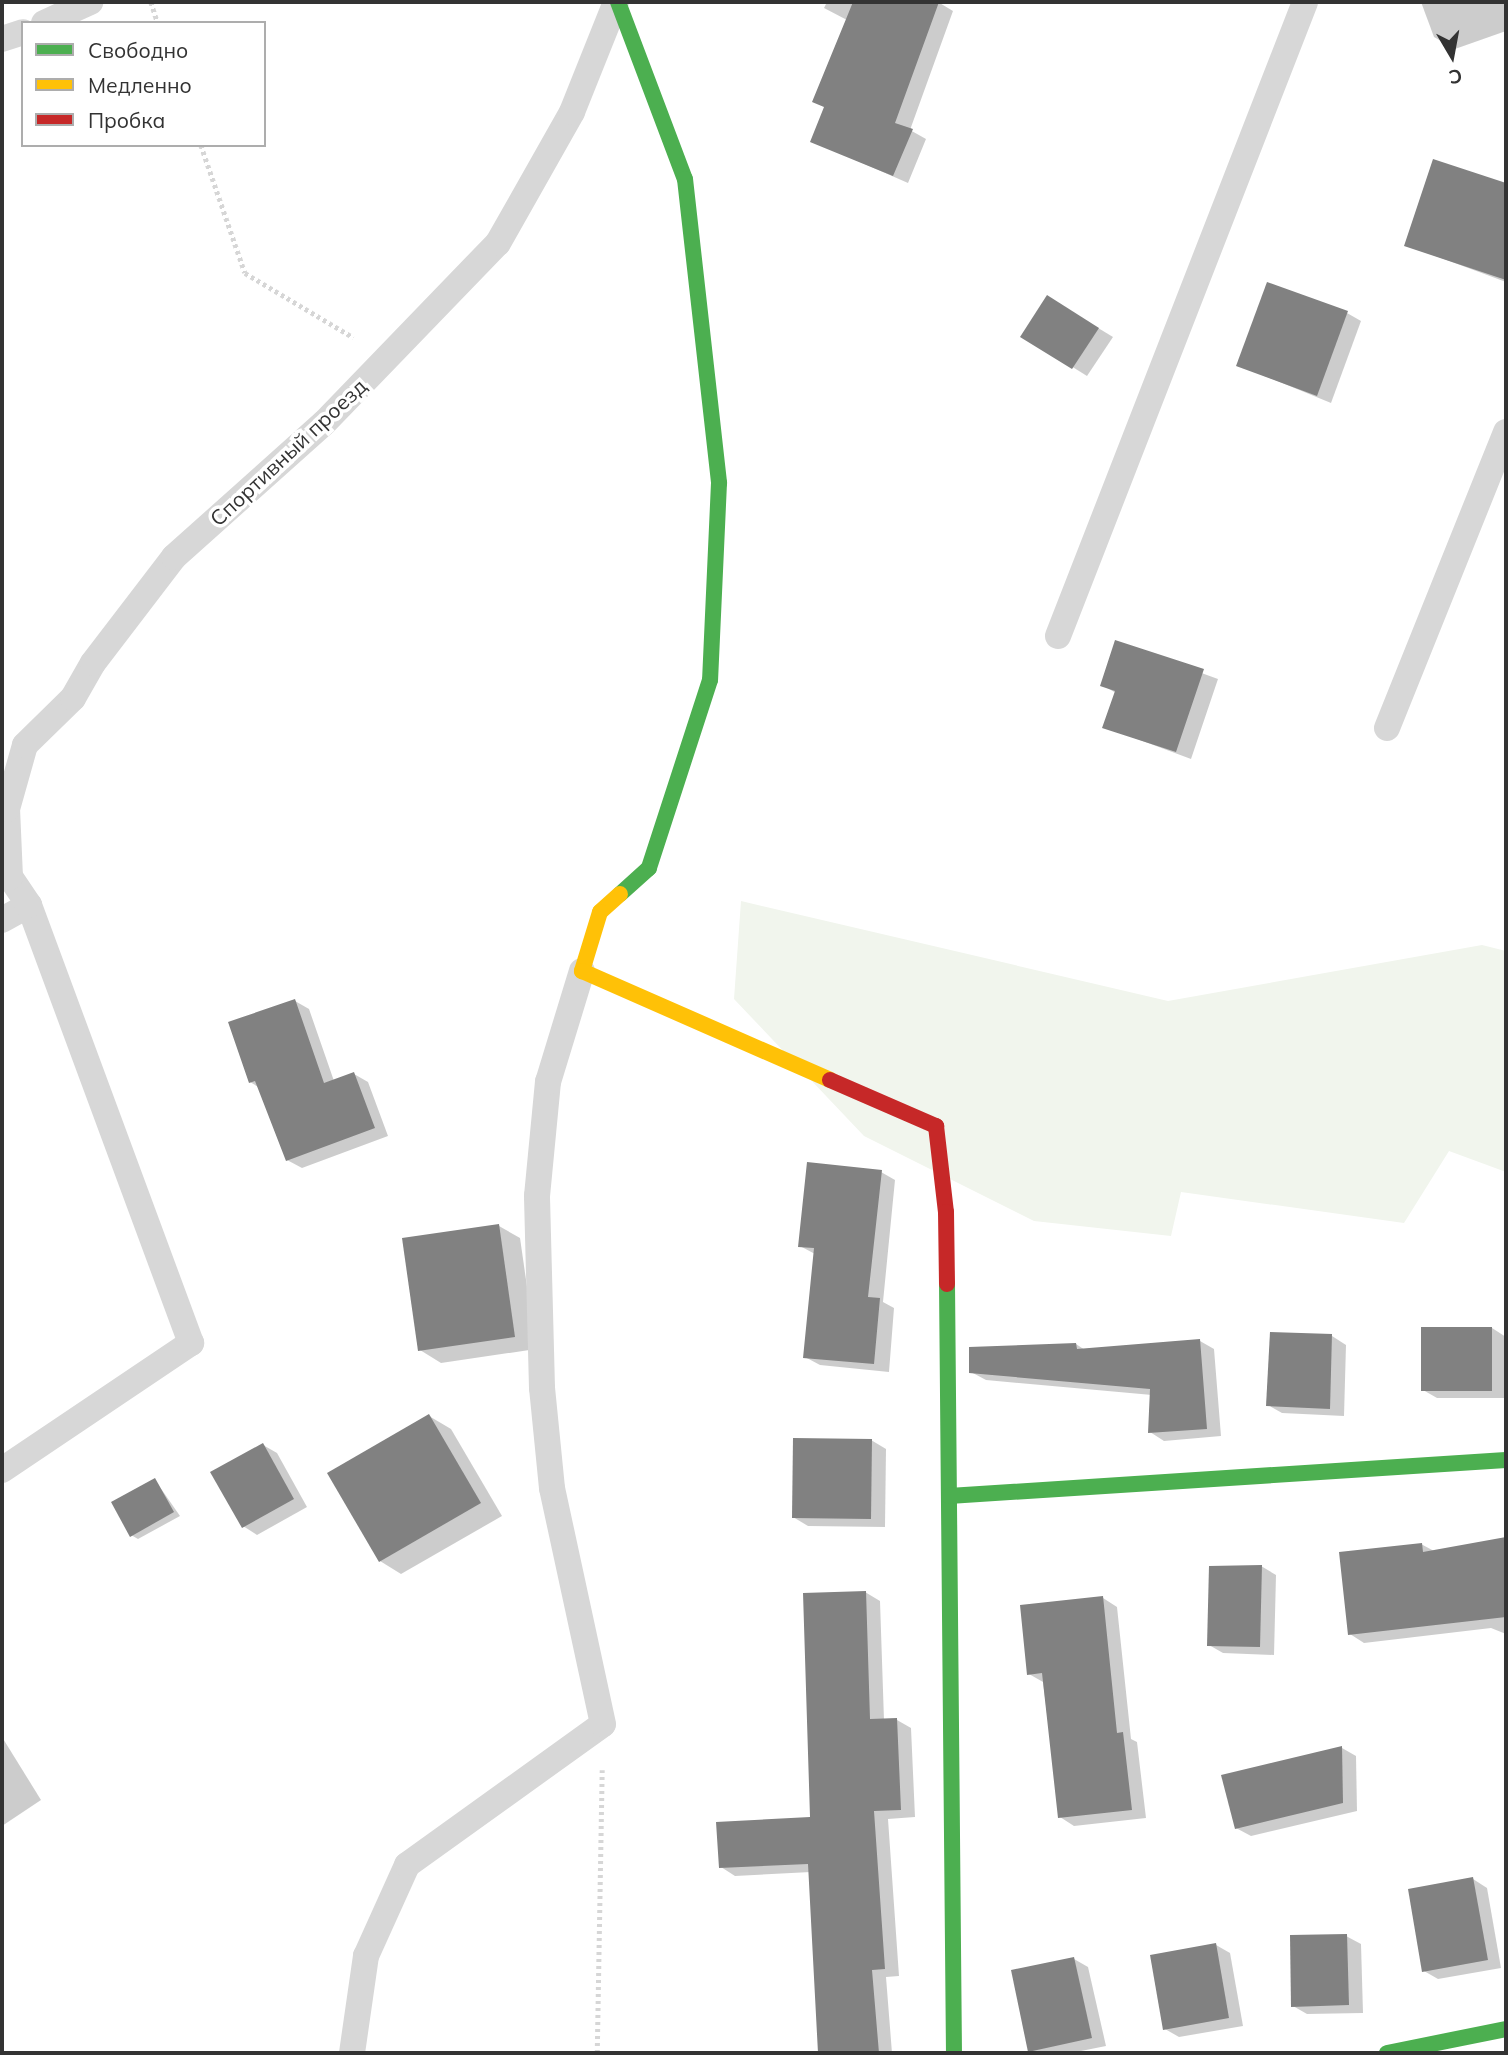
<!DOCTYPE html>
<meta charset="utf-8">
<style>
body{margin:0}
#map{position:relative;width:1508px;height:2055px;overflow:hidden;background:#fff;font-family:Mulish,sans-serif}
div>[style]{position:absolute}
.green>*{inset:0;background:#f1f5ed}
.shadow>*{inset:0;background:#0003}
.building>*{inset:0;background:#818181}
.path>*{height:4.5px;margin-top:-2.25px;transform-origin:0;background:repeating-linear-gradient(90deg,#d6d6d6 0 3.5px,transparent 0 7px)}
.lane>*{height:26px;margin:-13px;padding:0 13px;transform-origin:13px;border-radius:13px;background:#d7d7d7}
.fast>*{height:16px;margin:-8px;padding:0 8px;transform-origin:8px;border-radius:8px;background:#4caf50}
.slow>*{height:16px;margin:-8px;padding:0 8px;transform-origin:8px;border-radius:8px;background:#ffc107}
.jam>*{height:16px;margin:-8px;padding:0 8px;transform-origin:8px;border-radius:8px;background:#c62828}
span{translate:-50% -50%;white-space:nowrap;text-align:center;line-height:1.15;-webkit-text-stroke:7px #fff;paint-order:stroke}
.street-label{font-size:21px;color:#333}
.frame{position:absolute;inset:0;border:4px solid #333;pointer-events:none}
.legend{position:absolute;left:21px;top:21px;width:245px;height:126px;box-sizing:border-box;background:#fff;border:2px solid #adadad;margin:0;padding:9px 12px;list-style:none;font-size:21px;color:#333}
.legend li{display:flex;align-items:center;gap:14px;height:35px}
.legend b{width:35px;border:2px solid #adadad}
.north{position:absolute;left:1417px;top:21px;width:70px;height:70px;-webkit-text-stroke:5px #fff;paint-order:stroke;rotate:170deg;font-size:19px;font-weight:700;line-height:28px;text-align:center;color:#333}
.north::after{content:'';display:block;margin:auto;width:24px;height:32px;background:#333;clip-path:polygon(50% 0,100% 100%,50% 72%,0 100%)}
</style>
<div id="map">
<div class="green">
<div style="clip-path:polygon(741px 901px,1168px 1001px,1482px 945px,1506px 951px,1506px 1172px,1449px 1151px,1404px 1223px,1181px 1192px,1171px 1236px,1034px 1221px,864px 1136px,734px 999px)"></div>
</div>
<div class="shadow">
<div style="clip-path:polygon(827px 2px,938px 2px,953px 11px,910px 130px,926px 139px,908px 183px,812px 141px,826px 108px,847px 20px,824px 8px)"></div>
<div style="clip-path:polygon(1421px 2px,1506px 2px,1506px 31px,1455px 49px,1434px 37px)"></div>
<div style="clip-path:polygon(1434px 161px,1506px 185px,1506px 282px,1406px 245px)"></div>
<div style="clip-path:polygon(1062px 306px,1113px 337px,1087px 376px,1023px 336px)"></div>
<div style="clip-path:polygon(1347px 313px,1361px 321px,1331px 403px,1238px 365px)"></div>
<div style="clip-path:polygon(1116px 642px,1218px 679px,1191px 759px,1105px 727px,1116px 693px,1102px 685px)"></div>
<div style="clip-path:polygon(295px 1001px,309px 1009px,334px 1081px,354px 1074px,368px 1082px,388px 1136px,302px 1168px,287px 1160px,260px 1088px,250px 1082px)"></div>
<div style="clip-path:polygon(881px 1172px,895px 1180px,883px 1302px,894px 1308px,889px 1372px,820px 1365px,805px 1357px,815px 1254px,800px 1246px)"></div>
<div style="clip-path:polygon(499px 1226px,520px 1238px,536px 1349px,441px 1363px,420px 1350px)"></div>
<div style="clip-path:polygon(1492px 1328px,1506px 1337px,1506px 1398px,1437px 1398px,1423px 1390px)"></div>
<div style="clip-path:polygon(1332px 1336px,1346px 1345px,1344px 1416px,1282px 1413px,1268px 1405px)"></div>
<div style="clip-path:polygon(1200px 1341px,1214px 1349px,1221px 1436px,1164px 1441px,1150px 1432px,1152px 1395px,986px 1380px,971px 1372px,1076px 1344px,1085px 1350px)"></div>
<div style="clip-path:polygon(429px 1416px,451px 1429px,502px 1516px,401px 1574px,380px 1561px)"></div>
<div style="clip-path:polygon(871px 1440px,886px 1449px,885px 1527px,808px 1526px,793px 1517px)"></div>
<div style="clip-path:polygon(263px 1445px,277px 1453px,307px 1507px,257px 1535px,243px 1526px)"></div>
<div style="clip-path:polygon(155px 1480px,180px 1516px,138px 1539px,131px 1535px)"></div>
<div style="clip-path:polygon(1506px 1539px,1506px 1634px,1491px 1628px,1364px 1643px,1350px 1634px,1421px 1544px,1434px 1551px)"></div>
<div style="clip-path:polygon(1261px 1566px,1276px 1575px,1274px 1655px,1223px 1653px,1209px 1645px)"></div>
<div style="clip-path:polygon(865px 1592px,880px 1601px,884px 1720px,897px 1720px,911px 1728px,915px 1817px,888px 1819px,899px 1976px,886px 1977px,892px 2053px,820px 2053px,811px 1872px,735px 1876px,721px 1867px,812px 1819px)"></div>
<div style="clip-path:polygon(1103px 1598px,1117px 1607px,1131px 1739px,1137px 1742px,1146px 1818px,1074px 1826px,1060px 1817px,1043px 1682px,1029px 1674px)"></div>
<div style="clip-path:polygon(2px 1737px,41px 1800px,2px 1826px)"></div>
<div style="clip-path:polygon(1342px 1748px,1356px 1756px,1357px 1811px,1251px 1836px,1236px 1828px)"></div>
<div style="clip-path:polygon(1473px 1879px,1487px 1888px,1501px 1968px,1438px 1979px,1424px 1971px)"></div>
<div style="clip-path:polygon(1346px 1936px,1361px 1944px,1363px 2013px,1307px 2014px,1293px 2006px)"></div>
<div style="clip-path:polygon(1216px 1945px,1230px 1953px,1243px 2026px,1179px 2037px,1165px 2029px)"></div>
<div style="clip-path:polygon(1074px 1959px,1088px 1967px,1106px 2046px,1071px 2053px,1034px 2053px,1030px 2051px)"></div>
</div>
<div class="building">
<div style="clip-path:polygon(853px 2px,939px 2px,895px 123px,913px 129px,893px 176px,810px 142px,824px 107px,812px 102px)"></div>
<div style="clip-path:polygon(1433px 159px,1506px 183px,1506px 280px,1404px 246px)"></div>
<div style="clip-path:polygon(1267px 282px,1348px 311px,1317px 396px,1236px 366px)"></div>
<div style="clip-path:polygon(1047px 295px,1099px 328px,1072px 369px,1020px 337px)"></div>
<div style="clip-path:polygon(1115px 640px,1204px 669px,1176px 752px,1102px 728px,1115px 691px,1100px 686px)"></div>
<div style="clip-path:polygon(295px 999px,324px 1083px,354px 1072px,375px 1128px,286px 1161px,255px 1081px,249px 1083px,228px 1022px)"></div>
<div style="clip-path:polygon(807px 1162px,882px 1170px,868px 1297px,880px 1298px,874px 1364px,803px 1358px,814px 1248px,798px 1247px)"></div>
<div style="clip-path:polygon(499px 1224px,515px 1337px,418px 1351px,402px 1238px)"></div>
<div style="clip-path:polygon(1421px 1327px,1492px 1327px,1492px 1391px,1421px 1391px)"></div>
<div style="clip-path:polygon(1270px 1332px,1332px 1334px,1330px 1409px,1266px 1406px)"></div>
<div style="clip-path:polygon(1200px 1339px,1207px 1429px,1148px 1433px,1150px 1389px,969px 1373px,969px 1347px,1076px 1343px,1077px 1349px)"></div>
<div style="clip-path:polygon(429px 1414px,481px 1503px,379px 1562px,327px 1473px)"></div>
<div style="clip-path:polygon(793px 1438px,872px 1439px,871px 1519px,792px 1518px)"></div>
<div style="clip-path:polygon(263px 1443px,294px 1499px,242px 1528px,210px 1472px)"></div>
<div style="clip-path:polygon(155px 1478px,174px 1512px,130px 1537px,111px 1502px)"></div>
<div style="clip-path:polygon(1506px 1537px,1506px 1617px,1348px 1635px,1339px 1552px,1422px 1543px,1423px 1552px)"></div>
<div style="clip-path:polygon(1262px 1565px,1260px 1647px,1207px 1646px,1209px 1566px)"></div>
<div style="clip-path:polygon(866px 1591px,870px 1719px,897px 1718px,901px 1810px,874px 1811px,885px 1969px,872px 1970px,879px 2053px,818px 2053px,808px 1864px,719px 1868px,716px 1822px,810px 1817px,803px 1593px)"></div>
<div style="clip-path:polygon(1103px 1596px,1117px 1733px,1123px 1732px,1132px 1810px,1058px 1818px,1042px 1673px,1027px 1675px,1020px 1605px)"></div>
<div style="clip-path:polygon(1342px 1746px,1343px 1803px,1235px 1829px,1221px 1775px)"></div>
<div style="clip-path:polygon(1473px 1877px,1488px 1960px,1422px 1972px,1408px 1889px)"></div>
<div style="clip-path:polygon(1347px 1934px,1349px 2005px,1291px 2007px,1290px 1935px)"></div>
<div style="clip-path:polygon(1216px 1943px,1229px 2018px,1163px 2030px,1150px 1955px)"></div>
<div style="clip-path:polygon(1074px 1957px,1092px 2038px,1028px 2052px,1011px 1970px)"></div>
</div>
<div class="path">
<div style="left:151px;top:2px;width:22px;rotate:72deg"></div>
<div style="left:201px;top:145px;width:135px;rotate:71deg"></div>
<div style="left:245px;top:273px;width:126px;rotate:30.7deg"></div>
<div style="left:597px;top:2053px;width:283px;rotate:-89deg"></div>
</div>
<div class="lane">
<div style="left:44px;top:23px;width:51px;rotate:-24.5deg"></div>
<div style="left:2px;top:39px;width:22px;rotate:-18deg"></div>
<div style="left:1058px;top:636px;width:680px;rotate:-68.71deg"></div>
<div style="left:1387px;top:728px;width:319px;rotate:-68.1deg"></div>
<div style="left:2px;top:920px;width:31px;rotate:-29deg"></div>
<div style="left:2px;top:1470px;width:228px;rotate:-33.9deg"></div>
<div style="left:191px;top:1343px;width:467px;rotate:-110.3deg"></div>
<div style="left:29px;top:905px;width:34px;rotate:-124deg"></div>
<div style="left:10px;top:877px;width:68px;rotate:-92.5deg"></div>
<div style="left:7px;top:809px;width:66px;rotate:-74.3deg"></div>
<div style="left:25px;top:745px;width:67px;rotate:-44.4deg"></div>
<div style="left:73px;top:698px;width:40px;rotate:-60.3deg"></div>
<div style="left:93px;top:663px;width:133px;rotate:-52.6deg"></div>
<div style="left:174px;top:557px;width:201px;rotate:-41.8deg"></div>
<div style="left:324px;top:423px;width:250px;rotate:-46deg"></div>
<div style="left:498px;top:243px;width:150px;rotate:-60.5deg"></div>
<div style="left:572px;top:112px;width:118px;rotate:-68.2deg"></div>
<div style="left:352px;top:2053px;width:98px;rotate:-81.8deg"></div>
<div style="left:366px;top:1956px;width:100px;rotate:-65.7deg"></div>
<div style="left:407px;top:1865px;width:241px;rotate:-35.7deg"></div>
<div style="left:603px;top:1724px;width:241px;rotate:-102.2deg"></div>
<div style="left:552px;top:1488px;width:100px;rotate:-95.7deg"></div>
<div style="left:542px;top:1388px;width:192px;rotate:-91.5deg"></div>
<div style="left:537px;top:1196px;width:115px;rotate:-84.5deg"></div>
<div style="left:548px;top:1082px;width:116px;rotate:-73deg"></div>
</div>
<div class="fast">
<div style="left:618px;top:2px;width:189px;rotate:69.3deg"></div>
<div style="left:685px;top:179px;width:306px;rotate:83.6deg"></div>
<div style="left:719px;top:483px;width:197px;rotate:92.6deg"></div>
<div style="left:710px;top:680px;width:198px;rotate:108deg"></div>
<div style="left:649px;top:868px;width:39px;rotate:138deg"></div>
<div style="left:947px;top:1284px;width:769px;rotate:89.48deg"></div>
<div style="left:949px;top:1496px;width:558px;rotate:-3.7deg"></div>
<div style="left:1387px;top:2053px;width:121px;rotate:-11.4deg"></div>
</div>
<div class="slow">
<div style="left:620px;top:894px;width:27px;rotate:138deg"></div>
<div style="left:600px;top:912px;width:62px;rotate:107deg"></div>
<div style="left:582px;top:971px;width:271px;rotate:23.7deg"></div>
</div>
<div class="jam">
<div style="left:830px;top:1080px;width:116px;rotate:23.5deg"></div>
<div style="left:936px;top:1126px;width:87px;rotate:83.4deg"></div>
<div style="left:946px;top:1212px;width:72px;rotate:89.2deg"></div>
</div>
<div class="street-label">
<span style="left:288px;top:452px;rotate:-43deg">Спортивный проезд</span>
</div>
<div class="frame"></div>
<ul class="legend">
<li><b style="height:9px;background:#4caf50"></b>Свободно</li>
<li><b style="height:9px;background:#ffc107"></b>Медленно</li>
<li><b style="height:9px;background:#c62828"></b>Пробка</li>
</ul>
<div class="north">С</div>
</div>
